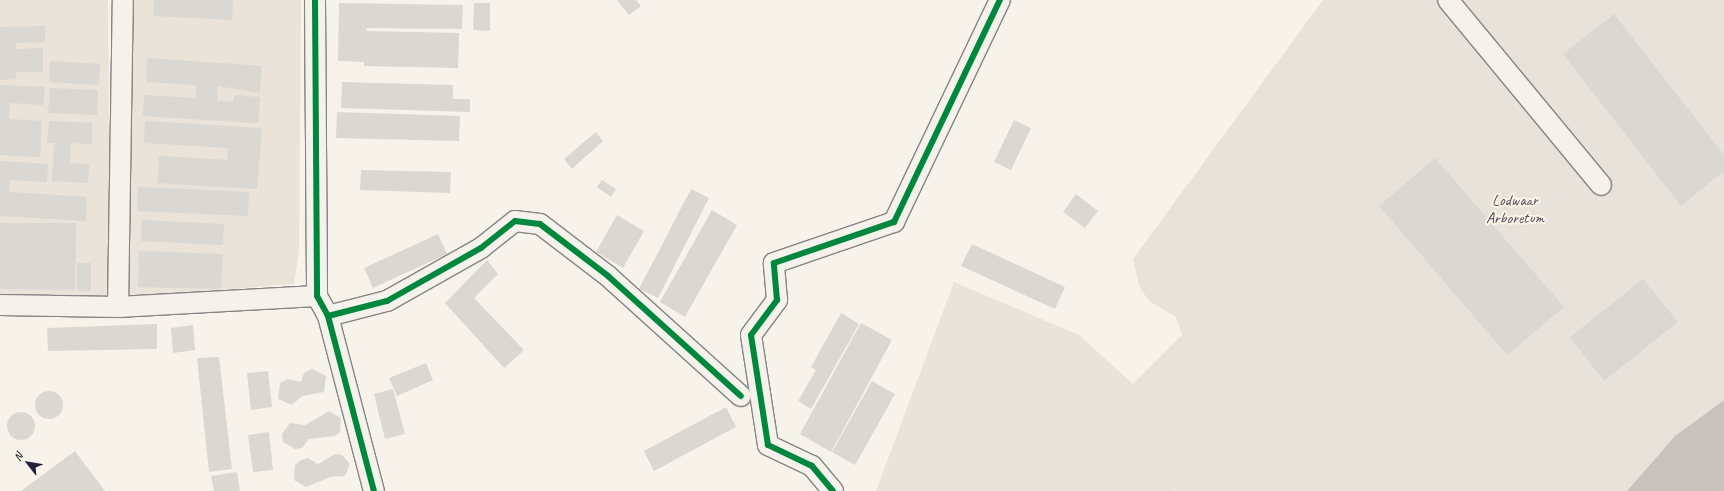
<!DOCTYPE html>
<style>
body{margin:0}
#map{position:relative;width:1724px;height:491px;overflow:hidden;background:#f7f3ea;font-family:Caveat,sans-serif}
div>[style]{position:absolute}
.built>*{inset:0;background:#e9e3d9}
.green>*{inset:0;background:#e8e3da}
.water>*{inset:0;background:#c7c2be}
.building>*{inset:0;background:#dad8d2}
.round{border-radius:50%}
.roads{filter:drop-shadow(1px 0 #868485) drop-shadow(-1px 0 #868485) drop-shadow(0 1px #868485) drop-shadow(0 -1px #868485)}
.minor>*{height:20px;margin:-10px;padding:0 10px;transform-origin:10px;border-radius:10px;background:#f5f2ec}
.cycleway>*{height:6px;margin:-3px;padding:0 3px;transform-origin:3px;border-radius:3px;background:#00873e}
span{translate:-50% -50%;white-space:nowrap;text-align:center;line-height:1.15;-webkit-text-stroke:4px #fcf5e5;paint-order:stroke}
.park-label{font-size:16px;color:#504f5f}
.north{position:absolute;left:8px;top:443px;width:40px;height:40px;-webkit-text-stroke:3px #fcf5e5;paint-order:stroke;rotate:301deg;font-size:11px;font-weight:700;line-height:16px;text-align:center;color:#22223b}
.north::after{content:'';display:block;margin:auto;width:14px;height:18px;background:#22223b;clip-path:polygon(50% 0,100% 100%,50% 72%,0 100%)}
</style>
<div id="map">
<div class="built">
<div style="clip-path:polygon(0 0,108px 0,110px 227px,106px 299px,0 297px)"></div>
<div style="clip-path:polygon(132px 0,301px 0,299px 251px,294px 284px,125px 297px)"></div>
<div style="clip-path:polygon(954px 282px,1079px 335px,1133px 384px,1122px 422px,1172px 488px,1179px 491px,876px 491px)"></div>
<div style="clip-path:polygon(1315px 468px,1367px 481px,1395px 491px,1267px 491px)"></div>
</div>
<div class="green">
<div style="clip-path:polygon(1323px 0,1724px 0,1724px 400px,1675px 436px,1627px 491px,1395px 491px,1315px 468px,1267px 491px,1179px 491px,1140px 471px,1127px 454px,1122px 422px,1133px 384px,1182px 335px,1176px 317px,1149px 301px,1140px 288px,1133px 259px)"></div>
</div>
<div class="water">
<div style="clip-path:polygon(1724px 400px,1724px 491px,1627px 491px,1675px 436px)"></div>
</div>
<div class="building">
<div style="clip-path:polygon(154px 0,233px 0,232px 20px,153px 16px)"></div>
<div style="clip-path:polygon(617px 0,636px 0,641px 6px,629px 15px)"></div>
<div style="clip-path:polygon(339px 3px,463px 5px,462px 29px,367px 28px,367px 31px,459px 33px,458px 68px,364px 66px,364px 62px,338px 61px)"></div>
<div style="clip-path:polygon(474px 3px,490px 3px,490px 31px,473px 30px)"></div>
<div style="clip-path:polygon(1614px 14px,1724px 155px,1724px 171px,1681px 206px,1563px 54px)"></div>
<div style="clip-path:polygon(45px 26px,45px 42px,16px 43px,16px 49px,43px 48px,43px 72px,16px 72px,16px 79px,0 80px,0 27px)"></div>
<div style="clip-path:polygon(147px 58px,262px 66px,260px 93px,218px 86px,217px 101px,233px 102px,234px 95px,260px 97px,258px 123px,143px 116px,144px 95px,196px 98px,196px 85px,146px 82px)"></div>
<div style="clip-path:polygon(50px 61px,100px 64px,99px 85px,49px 82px)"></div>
<div style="clip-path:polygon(342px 82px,453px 85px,453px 99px,470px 99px,470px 112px,341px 108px)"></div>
<div style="clip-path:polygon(0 85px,45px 87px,43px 105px,10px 103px,9px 119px,42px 121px,40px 157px,0 155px)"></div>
<div style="clip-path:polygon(50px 88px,98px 90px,97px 115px,48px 113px)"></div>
<div style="clip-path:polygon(337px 112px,460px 116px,459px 141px,336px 138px)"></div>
<div style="clip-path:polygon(1014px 120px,1031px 128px,1011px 170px,994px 162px)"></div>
<div style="clip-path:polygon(49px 121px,92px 123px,92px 144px,71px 143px,70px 163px,89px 164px,88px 183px,52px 181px,54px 143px,47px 143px)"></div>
<div style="clip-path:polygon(145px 121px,262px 128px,257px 189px,157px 183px,159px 156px,227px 160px,228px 148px,144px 143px)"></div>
<div style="clip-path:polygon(596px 132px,603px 141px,572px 169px,564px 159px)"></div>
<div style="clip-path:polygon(1435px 158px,1564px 307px,1507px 355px,1379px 206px)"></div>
<div style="clip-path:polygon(0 161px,48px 164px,47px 182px,10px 180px,9px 192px,87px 197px,86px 221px,0 216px)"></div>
<div style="clip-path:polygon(361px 170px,451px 172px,450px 193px,360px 190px)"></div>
<div style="clip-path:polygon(602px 180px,616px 189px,611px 197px,597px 187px)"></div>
<div style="clip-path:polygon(138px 187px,249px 192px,248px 216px,137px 211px)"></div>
<div style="clip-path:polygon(691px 189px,709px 198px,658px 298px,639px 289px)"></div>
<div style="clip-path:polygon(1076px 194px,1098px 211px,1085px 228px,1063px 212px)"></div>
<div style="clip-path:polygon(712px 210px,737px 225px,685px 317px,660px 302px)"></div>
<div style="clip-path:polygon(617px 215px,644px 231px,623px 268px,596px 252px)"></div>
<div style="clip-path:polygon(142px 220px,224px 224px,223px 245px,141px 241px)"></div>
<div style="clip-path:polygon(0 223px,76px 223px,75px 290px,0 289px)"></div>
<div style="clip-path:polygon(438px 234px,447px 254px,373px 288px,364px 268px)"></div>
<div style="clip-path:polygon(972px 244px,1065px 287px,1055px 309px,961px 266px)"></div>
<div style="clip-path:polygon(139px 251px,223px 254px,221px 289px,138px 287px)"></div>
<div style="clip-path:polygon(487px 260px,498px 274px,474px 298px,524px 350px,504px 368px,445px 303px)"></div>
<div style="clip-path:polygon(77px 263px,91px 263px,91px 291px,77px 291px)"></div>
<div style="clip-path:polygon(1643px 279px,1678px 322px,1604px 381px,1570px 337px)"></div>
<div style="clip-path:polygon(841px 313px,859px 324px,811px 409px,798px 401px,816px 370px,811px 367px)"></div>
<div style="clip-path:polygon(861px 323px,892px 340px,831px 452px,800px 434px)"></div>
<div style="clip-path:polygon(157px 324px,157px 349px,48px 351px,47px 328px)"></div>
<div style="clip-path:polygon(193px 325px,195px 350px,173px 353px,171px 328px)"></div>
<div style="clip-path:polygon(219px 357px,232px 469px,209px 472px,197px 358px)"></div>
<div style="clip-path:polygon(426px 363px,433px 380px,397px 396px,389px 378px)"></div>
<div style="clip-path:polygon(312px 369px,326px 376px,324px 392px,302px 396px,292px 405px,278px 399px,280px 383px,287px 379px,301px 382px,304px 373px)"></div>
<div style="clip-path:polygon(268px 371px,272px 407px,251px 410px,247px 373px)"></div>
<div style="clip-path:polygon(872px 381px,895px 394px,855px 465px,832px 452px)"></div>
<div style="clip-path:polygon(393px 389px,405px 434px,385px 439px,374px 394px)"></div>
<div class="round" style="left:35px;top:391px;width:28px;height:28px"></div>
<div style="clip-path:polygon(726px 407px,736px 427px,654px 471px,644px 451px)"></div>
<div style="clip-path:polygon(329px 411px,341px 418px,340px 432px,335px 436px,309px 439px,302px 448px,295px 449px,283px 442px,282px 434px,290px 423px,305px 425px)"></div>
<div class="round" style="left:7px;top:412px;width:28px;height:28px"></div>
<div style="clip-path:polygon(269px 432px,273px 470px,253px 472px,248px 435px)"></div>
<div style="clip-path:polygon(75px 451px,105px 491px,21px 491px)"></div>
<div style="clip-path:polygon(335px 454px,342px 455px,350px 464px,345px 476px,330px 477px,306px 487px,294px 480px,295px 465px,301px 460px,308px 458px,318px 464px)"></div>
<div style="clip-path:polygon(237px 472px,240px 491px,214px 491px,211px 476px)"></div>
</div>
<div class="roads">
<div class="minor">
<div style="left:315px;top:0;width:296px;rotate:89.6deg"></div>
<div style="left:317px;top:296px;width:23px;rotate:61deg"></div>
<div style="left:328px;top:316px;width:181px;rotate:75.3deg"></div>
<div style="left:1448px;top:0;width:240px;rotate:50.4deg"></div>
<div style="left:0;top:305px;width:118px;rotate:1deg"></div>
<div style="left:118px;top:307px;width:199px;rotate:-3.2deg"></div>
<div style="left:118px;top:307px;width:307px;rotate:-89.1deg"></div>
<div style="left:328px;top:316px;width:61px;rotate:-14.3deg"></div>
<div style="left:387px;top:301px;width:108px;rotate:-29.4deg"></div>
<div style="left:481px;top:248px;width:43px;rotate:-38.5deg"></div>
<div style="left:515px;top:221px;width:25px;rotate:7deg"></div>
<div style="left:540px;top:224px;width:86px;rotate:37.4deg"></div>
<div style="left:608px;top:276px;width:179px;rotate:42.1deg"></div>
<div style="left:833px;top:491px;width:33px;rotate:-130deg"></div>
<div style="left:812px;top:466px;width:49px;rotate:-154.5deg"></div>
<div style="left:768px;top:445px;width:111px;rotate:-98.8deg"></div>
<div style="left:751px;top:335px;width:44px;rotate:-53.4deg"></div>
<div style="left:777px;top:300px;width:37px;rotate:-95deg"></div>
<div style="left:774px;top:263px;width:127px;rotate:-18.9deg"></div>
<div style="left:894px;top:222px;width:246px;rotate:-64.5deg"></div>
</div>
</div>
<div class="cycleway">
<div style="left:315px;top:0;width:296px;rotate:89.6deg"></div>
<div style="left:317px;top:296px;width:23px;rotate:61deg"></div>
<div style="left:328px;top:316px;width:181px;rotate:75.3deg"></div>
<div style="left:328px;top:316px;width:61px;rotate:-14.3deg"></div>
<div style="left:387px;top:301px;width:108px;rotate:-29.4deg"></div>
<div style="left:481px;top:248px;width:43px;rotate:-38.5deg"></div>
<div style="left:515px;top:221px;width:25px;rotate:7deg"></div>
<div style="left:540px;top:224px;width:86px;rotate:37.4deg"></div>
<div style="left:608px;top:276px;width:179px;rotate:42.1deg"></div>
<div style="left:833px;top:491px;width:33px;rotate:-130deg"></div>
<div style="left:812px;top:466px;width:49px;rotate:-154.5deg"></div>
<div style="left:768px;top:445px;width:111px;rotate:-98.8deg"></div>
<div style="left:751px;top:335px;width:44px;rotate:-53.4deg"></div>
<div style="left:777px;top:300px;width:37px;rotate:-95deg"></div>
<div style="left:774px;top:263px;width:127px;rotate:-18.9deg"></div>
<div style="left:894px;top:222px;width:246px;rotate:-64.5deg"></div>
</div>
<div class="park-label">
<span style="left:1515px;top:209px">Lodwaar<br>Arboretum</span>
</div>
<div class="north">N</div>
</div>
